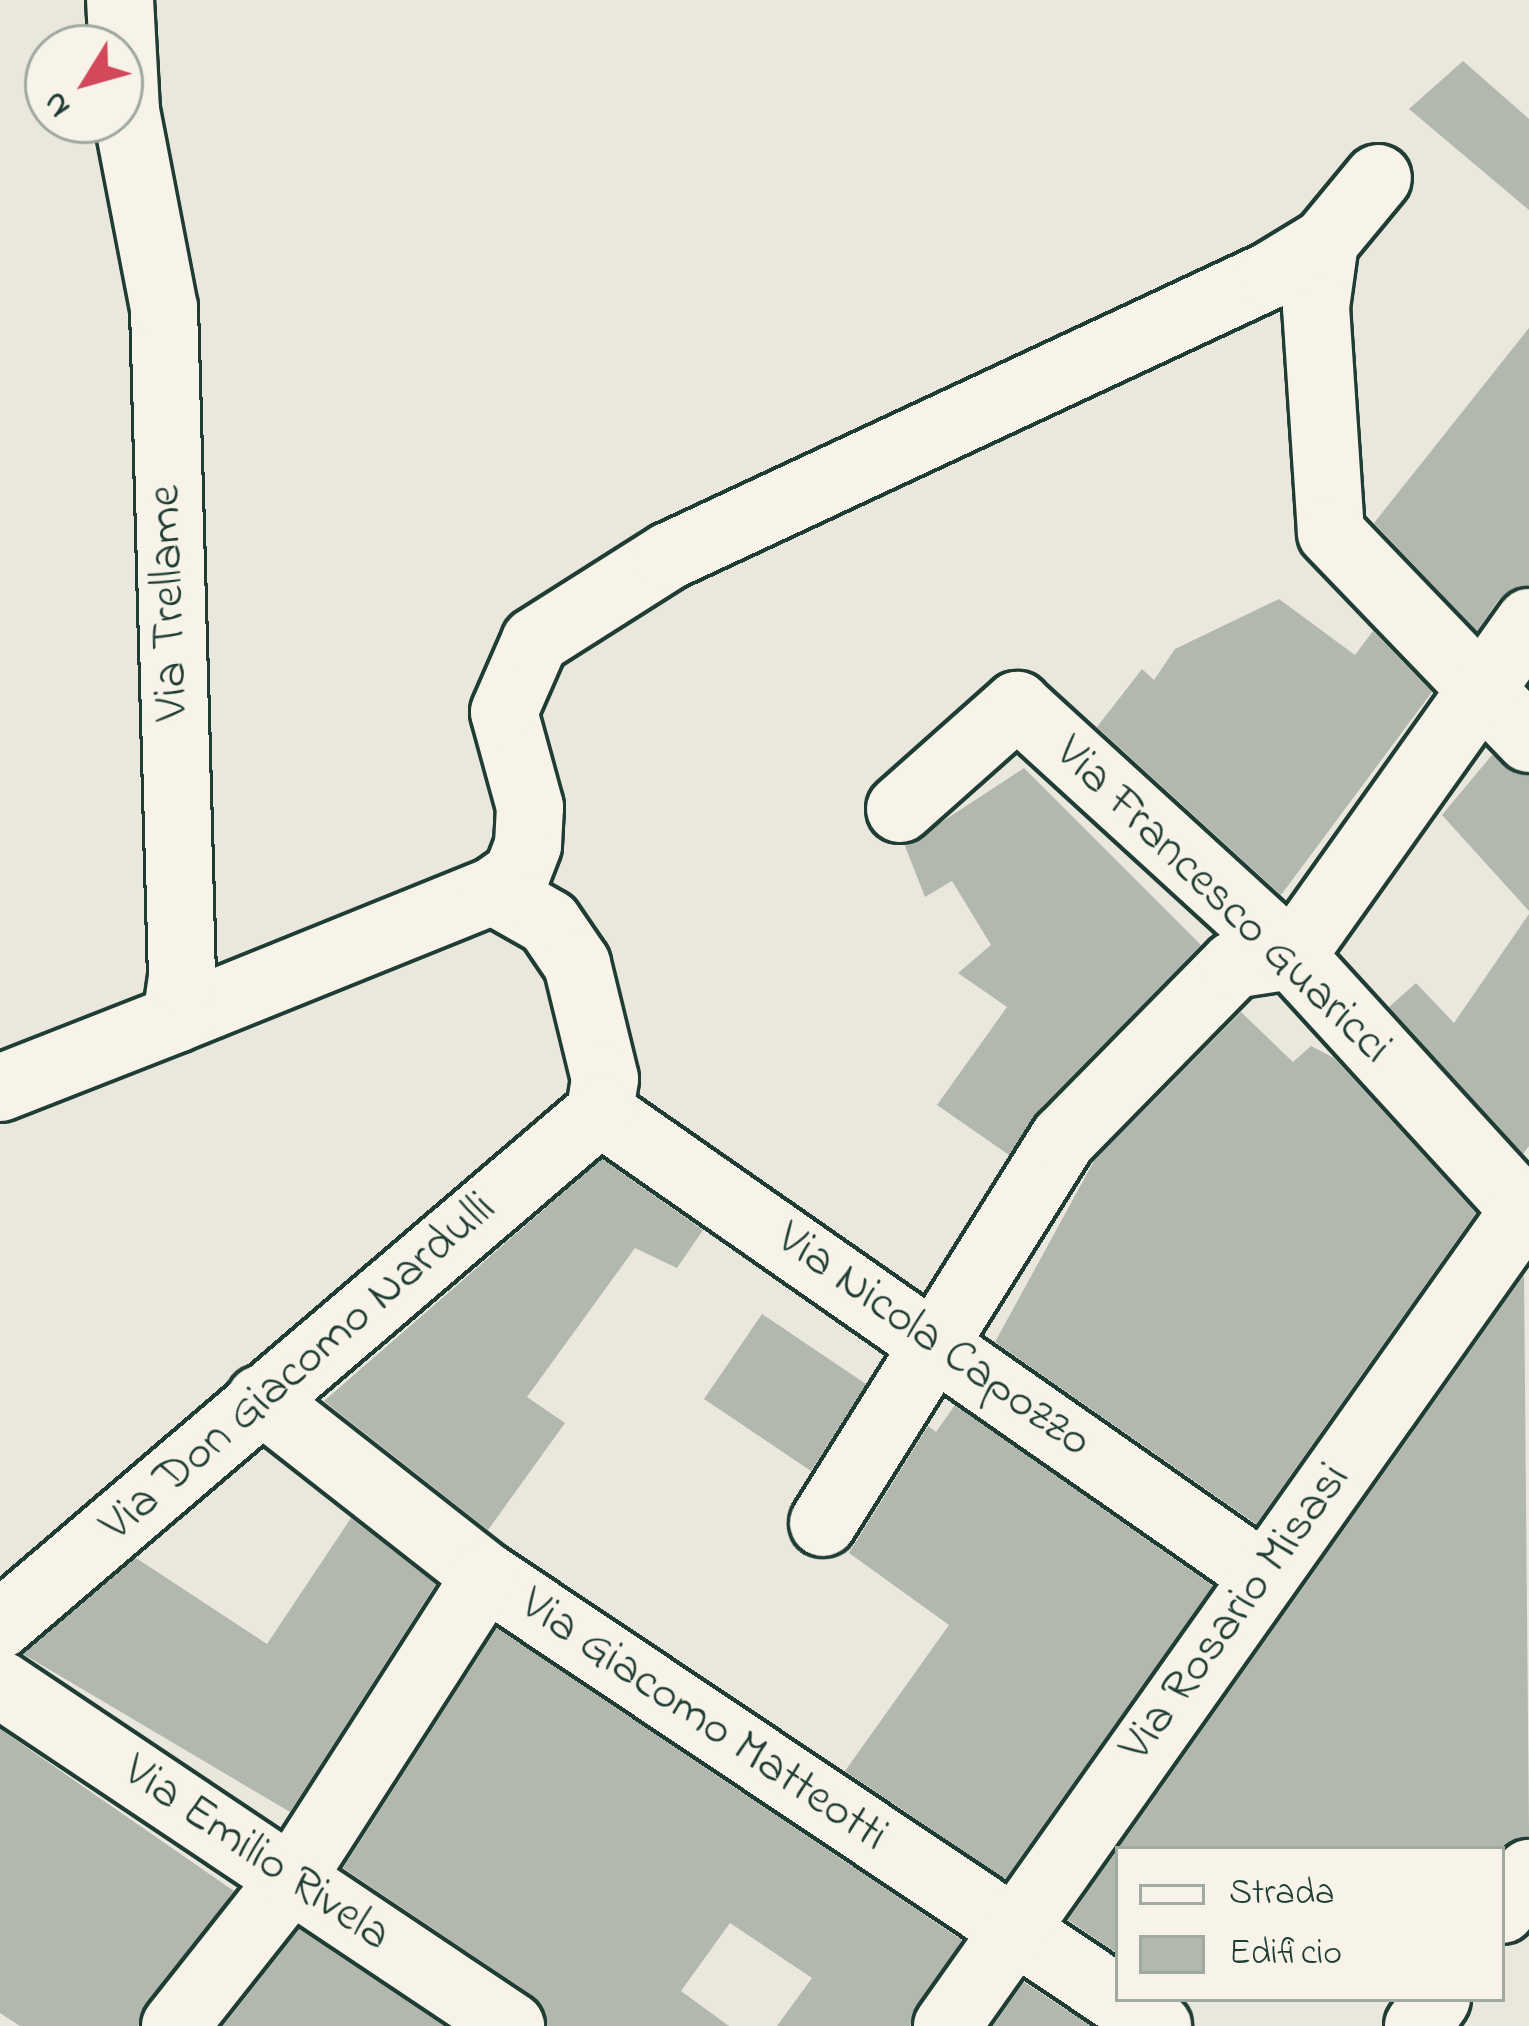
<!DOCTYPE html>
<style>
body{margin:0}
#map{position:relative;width:1529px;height:2026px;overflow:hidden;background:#eae8dd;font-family:"Indie Flower",sans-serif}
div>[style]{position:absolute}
.building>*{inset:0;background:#b2b8ae}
.roads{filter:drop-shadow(3px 0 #1f3d34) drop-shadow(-3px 0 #1f3d34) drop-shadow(0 3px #1f3d34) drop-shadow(0 -3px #1f3d34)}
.minor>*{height:66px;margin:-33px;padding:0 33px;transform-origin:33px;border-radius:33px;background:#f7f3e8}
span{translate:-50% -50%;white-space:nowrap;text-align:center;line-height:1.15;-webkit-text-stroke:9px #f7f3e8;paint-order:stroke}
.street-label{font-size:48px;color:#1f3d34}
.legend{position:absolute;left:1115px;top:1846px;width:390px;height:156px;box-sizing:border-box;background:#f7f3e8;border:3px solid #a1aaa0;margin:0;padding:15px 21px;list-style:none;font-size:36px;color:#1f3d34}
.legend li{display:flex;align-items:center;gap:24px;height:60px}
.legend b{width:60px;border:3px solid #a1aaa0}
.north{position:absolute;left:24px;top:24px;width:120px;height:120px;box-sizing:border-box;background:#f7f3e8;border:3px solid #a1aaa0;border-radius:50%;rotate:233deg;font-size:33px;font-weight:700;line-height:48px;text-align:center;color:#1f3d34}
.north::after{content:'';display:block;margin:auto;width:42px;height:54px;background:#d1495b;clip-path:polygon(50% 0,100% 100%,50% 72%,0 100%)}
</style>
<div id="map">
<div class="building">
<div style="clip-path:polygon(1463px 61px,1529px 119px,1529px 210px,1409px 109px)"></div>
<div style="clip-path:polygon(1529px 328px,1529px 585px,1499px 599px,1477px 631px,1374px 523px)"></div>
<div style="clip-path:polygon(1279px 599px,1355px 655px,1373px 631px,1432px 692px,1281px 895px,1097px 727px,1142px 669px,1154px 680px,1175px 649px)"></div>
<div style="clip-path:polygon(1492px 755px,1529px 775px,1529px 911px,1442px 815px)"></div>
<div style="clip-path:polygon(1024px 768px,1201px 945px,1037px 1112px,1009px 1155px,937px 1105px,1007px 1007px,958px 973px,991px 945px,952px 881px,925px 897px,905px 846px)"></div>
<div style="clip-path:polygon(1529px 914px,1529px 1146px,1523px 1154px,1389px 1007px,1416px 983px,1454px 1023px)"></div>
<div style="clip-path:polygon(1241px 1012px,1293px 1062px,1311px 1046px,1334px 1058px,1476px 1213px,1256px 1524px,995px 1342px,1094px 1161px)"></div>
<div style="clip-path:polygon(602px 1159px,703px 1230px,677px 1268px,635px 1248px,527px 1397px,565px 1423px,488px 1530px,324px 1401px)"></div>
<div style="clip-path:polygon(1524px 1275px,1529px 1836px,1501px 1849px,1118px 1849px)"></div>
<div style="clip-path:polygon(762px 1314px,866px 1384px,811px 1471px,704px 1399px)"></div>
<div style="clip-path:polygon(955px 1405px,1213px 1586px,1005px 1879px,845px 1771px,949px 1625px,849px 1553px,928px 1426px,936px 1432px)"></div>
<div style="clip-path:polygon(351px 1518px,436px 1584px,290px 1812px,23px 1654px,136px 1558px,267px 1644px)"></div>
<div style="clip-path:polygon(497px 1628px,962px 1940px,910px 2026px,777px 2026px,812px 1978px,730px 1923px,681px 1991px,729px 2026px,548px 2026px,532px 1995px,343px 1868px)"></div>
<div style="clip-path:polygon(0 1729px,234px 1891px,138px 2026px,20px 2026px,0 2013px)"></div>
<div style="clip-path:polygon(1118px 1849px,1118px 1954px,1068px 1920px)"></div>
<div style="clip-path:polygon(299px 1929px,444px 2026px,223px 2026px)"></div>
<div style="clip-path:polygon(1024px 1982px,1091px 2026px,993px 2026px)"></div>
</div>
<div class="roads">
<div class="minor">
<div style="left:1325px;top:242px;width:66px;rotate:97.9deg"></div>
<div style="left:1316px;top:307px;width:226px;rotate:86.2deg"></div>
<div style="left:1331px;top:533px;width:286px;rotate:46.1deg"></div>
<div style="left:900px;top:809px;width:157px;rotate:-41.6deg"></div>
<div style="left:1017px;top:705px;width:372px;rotate:42.4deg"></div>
<div style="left:1292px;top:956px;width:352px;rotate:47.6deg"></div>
<div style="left:493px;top:891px;width:29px;rotate:-35deg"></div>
<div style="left:517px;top:874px;width:31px;rotate:-69deg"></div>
<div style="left:528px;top:845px;width:38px;rotate:-87deg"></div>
<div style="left:530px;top:807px;width:98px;rotate:-105.3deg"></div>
<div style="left:504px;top:712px;width:77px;rotate:-66.4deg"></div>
<div style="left:535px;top:641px;width:159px;rotate:-32.4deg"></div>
<div style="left:669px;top:556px;width:664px;rotate:-25.02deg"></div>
<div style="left:1271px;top:275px;width:63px;rotate:-31.4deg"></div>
<div style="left:1325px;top:242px;width:83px;rotate:-50.4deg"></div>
<div style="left:176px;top:1019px;width:342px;rotate:-22deg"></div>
<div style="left:493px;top:891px;width:64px;rotate:29.7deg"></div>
<div style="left:549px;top:923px;width:50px;rotate:55.7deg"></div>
<div style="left:577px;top:964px;width:118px;rotate:76.3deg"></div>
<div style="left:605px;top:1079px;width:33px;rotate:99deg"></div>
<div style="left:0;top:1088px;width:189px;rotate:-21.4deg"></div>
<div style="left:176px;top:1019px;width:42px;rotate:-81.9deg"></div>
<div style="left:182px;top:977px;width:669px;rotate:-91.54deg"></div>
<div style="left:164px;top:308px;width:202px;rotate:-100.9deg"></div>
<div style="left:126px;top:110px;width:110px;rotate:-93.1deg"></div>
<div style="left:600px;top:1112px;width:809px;rotate:34.93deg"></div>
<div style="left:260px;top:1399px;width:287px;rotate:38.1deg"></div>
<div style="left:486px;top:1576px;width:809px;rotate:33.81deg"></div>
<div style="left:823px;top:1523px;width:454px;rotate:-58deg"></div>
<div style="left:1064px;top:1138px;width:243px;rotate:-45.5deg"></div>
<div style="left:1234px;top:965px;width:59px;rotate:-8.8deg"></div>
<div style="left:1292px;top:956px;width:410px;rotate:-54.6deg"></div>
<div style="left:0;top:1625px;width:789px;rotate:-40.53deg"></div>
<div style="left:0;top:1684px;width:615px;rotate:33.79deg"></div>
<div style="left:1502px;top:1910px;width:46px;rotate:-53.9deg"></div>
<div style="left:175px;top:2026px;width:189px;rotate:-51.7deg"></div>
<div style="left:292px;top:1878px;width:359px;rotate:-57.3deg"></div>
<div style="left:947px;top:2026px;width:1008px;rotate:-54.73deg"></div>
<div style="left:1418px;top:2026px;width:33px;rotate:-55deg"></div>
</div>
</div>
<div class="street-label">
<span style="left:170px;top:603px;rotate:-92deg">Via Trellame</span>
<span style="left:1222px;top:901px;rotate:44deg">Via Francesco Guaricci</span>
<span style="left:933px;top:1341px;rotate:35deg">Via Nicola Capozzo</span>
<span style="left:299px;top:1368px;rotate:-41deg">Via Don Giacomo Nardulli</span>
<span style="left:1236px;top:1613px;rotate:-54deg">Via Rosario Misasi</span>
<span style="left:703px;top:1721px;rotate:34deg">Via Giacomo Matteotti</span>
<span style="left:256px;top:1854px;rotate:34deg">Via Emilio Rivela</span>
</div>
<ul class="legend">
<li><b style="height:15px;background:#f7f3e8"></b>Strada</li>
<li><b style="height:33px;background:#b2b8ae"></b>Edificio</li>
</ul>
<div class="north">N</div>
</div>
